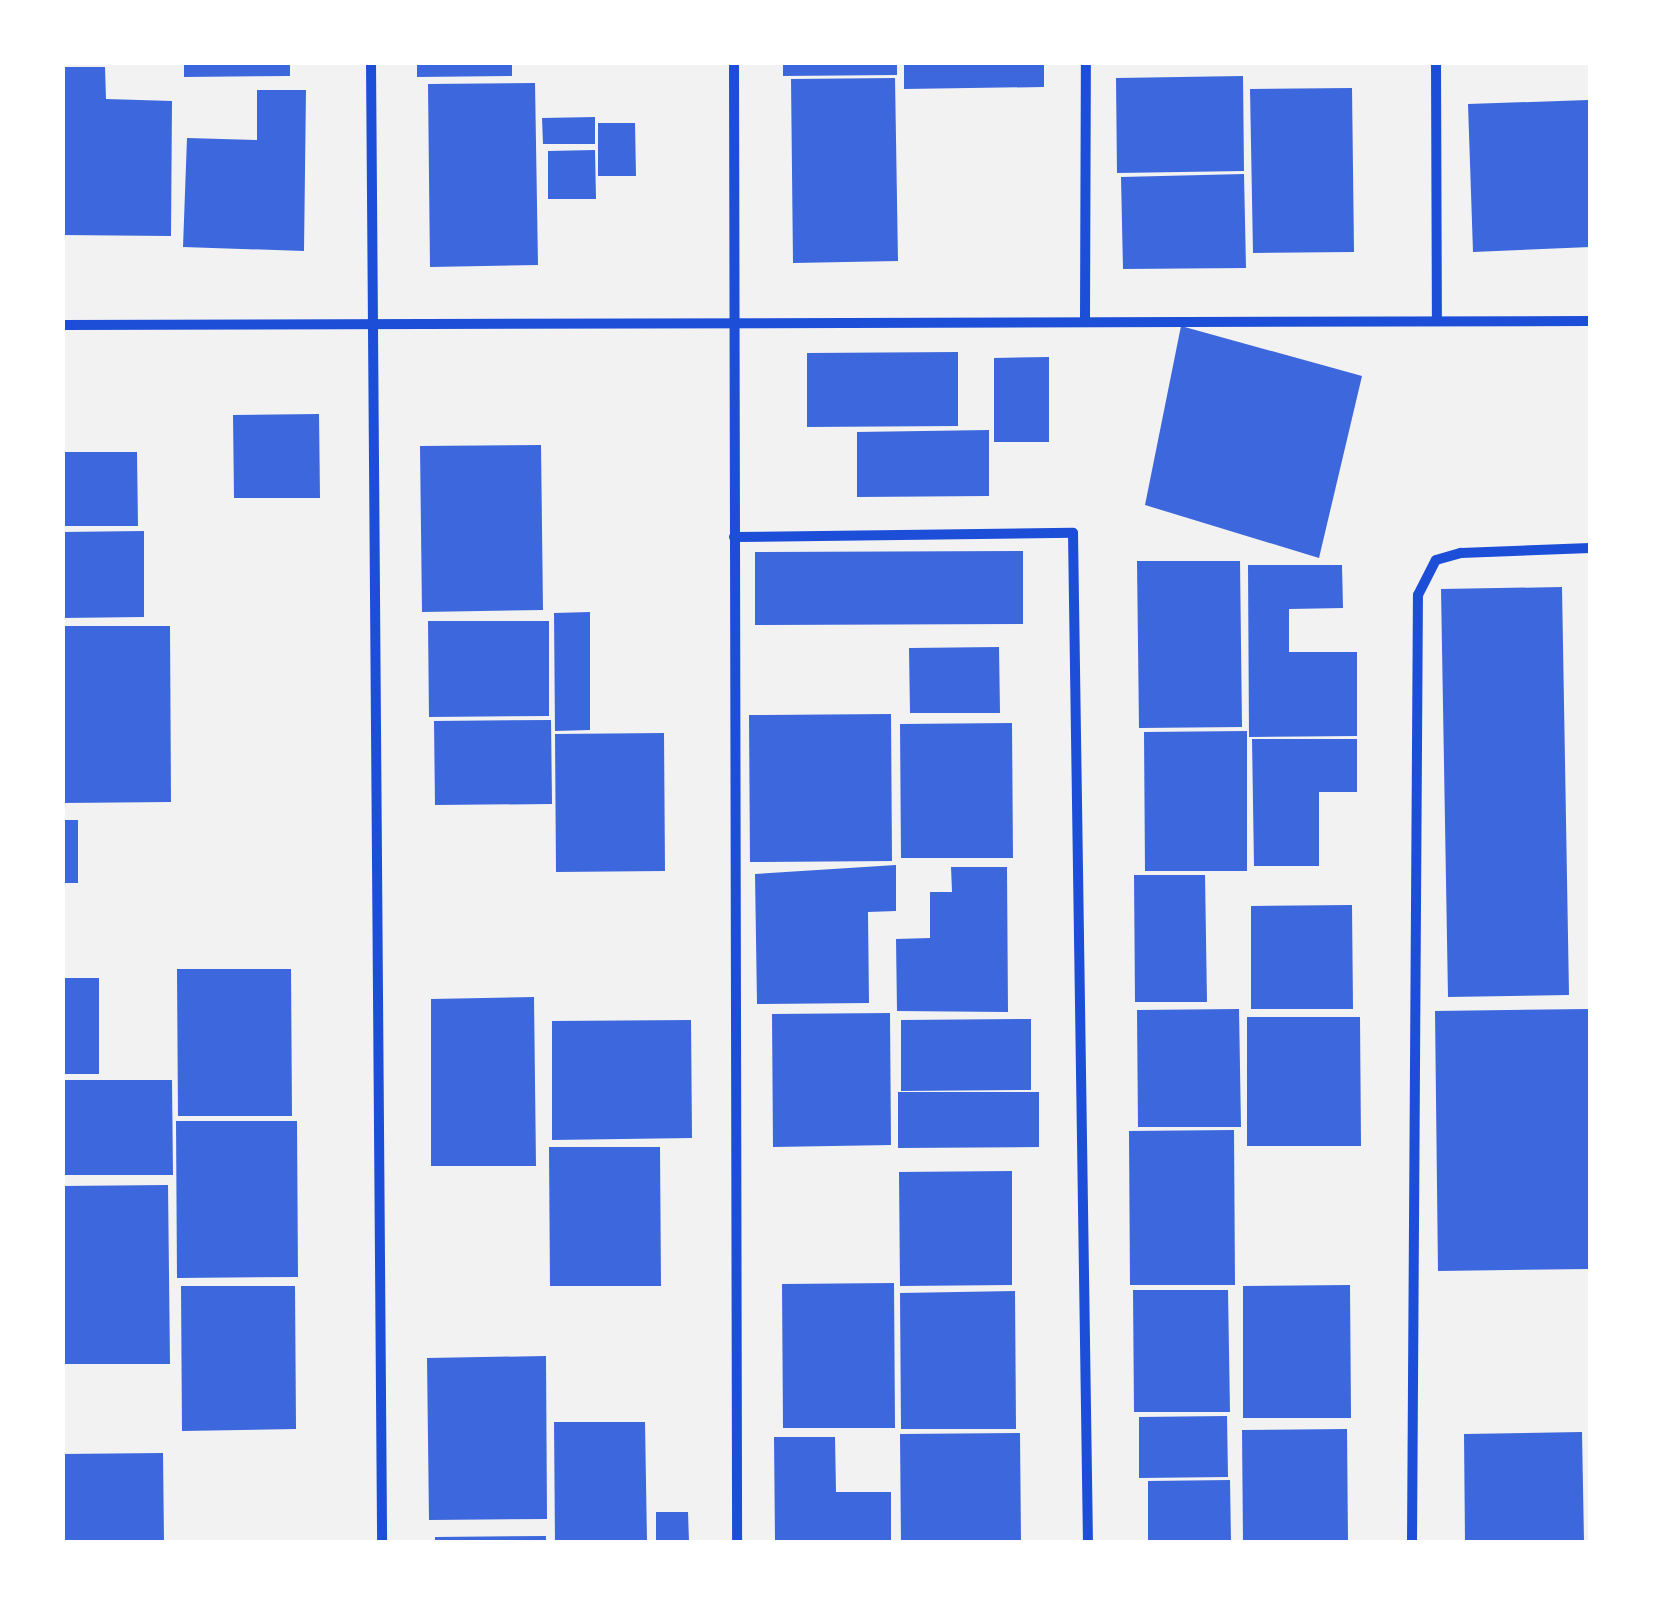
<!DOCTYPE html>
<style>
body{margin:0}
#map{position:relative;width:1653px;height:1605px;overflow:hidden;background:#f2f2f2;font-family:"Crimson Pro",serif}
div>[style]{position:absolute}
.building>*{inset:0;background:#3d67dc}
.minor>*{height:10px;margin:-5px;padding:0 5px;transform-origin:5px;border-radius:5px;background:#1d4ed8}
span{translate:-50% -50%;white-space:nowrap;text-align:center;line-height:1.15;-webkit-text-stroke:10px #fff;paint-order:stroke}
.frame{position:absolute;inset:0;border:65px solid #fff;pointer-events:none}
</style>
<div id="map">
<div class="building">
<div style="clip-path:polygon(184px 62px,290px 62px,290px 76px,184px 77px)"></div>
<div style="clip-path:polygon(417px 62px,512px 62px,512px 76px,417px 77px)"></div>
<div style="clip-path:polygon(783px 62px,897px 62px,897px 75px,783px 76px)"></div>
<div style="clip-path:polygon(904px 62px,1044px 62px,1044px 87px,904px 89px)"></div>
<div style="clip-path:polygon(62px 67px,105px 67px,106px 99px,172px 101px,171px 236px,62px 235px)"></div>
<div style="clip-path:polygon(1243px 76px,1244px 171px,1117px 173px,1116px 78px)"></div>
<div style="clip-path:polygon(895px 78px,898px 261px,793px 263px,791px 79px)"></div>
<div style="clip-path:polygon(535px 83px,538px 265px,430px 267px,428px 84px)"></div>
<div style="clip-path:polygon(1352px 88px,1354px 252px,1253px 253px,1250px 89px)"></div>
<div style="clip-path:polygon(257px 90px,306px 90px,304px 251px,183px 247px,187px 138px,257px 140px)"></div>
<div style="clip-path:polygon(1588px 100px,1590px 247px,1473px 252px,1468px 104px)"></div>
<div style="clip-path:polygon(595px 117px,595px 144px,543px 144px,542px 118px)"></div>
<div style="clip-path:polygon(598px 123px,635px 123px,636px 176px,598px 176px)"></div>
<div style="clip-path:polygon(595px 150px,596px 199px,548px 199px,548px 151px)"></div>
<div style="clip-path:polygon(1244px 174px,1246px 268px,1123px 269px,1121px 177px)"></div>
<div style="clip-path:polygon(1181px 326px,1362px 376px,1319px 558px,1145px 505px)"></div>
<div style="clip-path:polygon(958px 352px,958px 426px,807px 427px,807px 353px)"></div>
<div style="clip-path:polygon(1049px 357px,1049px 442px,994px 442px,994px 358px)"></div>
<div style="clip-path:polygon(319px 414px,320px 498px,234px 498px,233px 415px)"></div>
<div style="clip-path:polygon(989px 430px,989px 496px,857px 497px,857px 432px)"></div>
<div style="clip-path:polygon(541px 445px,543px 610px,422px 612px,420px 446px)"></div>
<div style="clip-path:polygon(62px 452px,137px 452px,138px 526px,62px 526px)"></div>
<div style="clip-path:polygon(144px 531px,144px 617px,62px 618px,62px 532px)"></div>
<div style="clip-path:polygon(1023px 551px,1023px 624px,755px 625px,755px 552px)"></div>
<div style="clip-path:polygon(1137px 561px,1240px 561px,1242px 727px,1139px 728px)"></div>
<div style="clip-path:polygon(1248px 565px,1342px 565px,1343px 608px,1289px 609px,1289px 652px,1357px 652px,1357px 736px,1249px 737px)"></div>
<div style="clip-path:polygon(1562px 587px,1569px 995px,1448px 997px,1441px 589px)"></div>
<div style="clip-path:polygon(590px 612px,590px 730px,555px 731px,554px 613px)"></div>
<div style="clip-path:polygon(428px 621px,549px 621px,549px 716px,429px 717px)"></div>
<div style="clip-path:polygon(62px 626px,170px 626px,171px 802px,62px 803px)"></div>
<div style="clip-path:polygon(999px 647px,1000px 713px,910px 713px,909px 648px)"></div>
<div style="clip-path:polygon(891px 714px,892px 861px,750px 862px,749px 715px)"></div>
<div style="clip-path:polygon(551px 720px,552px 804px,435px 805px,434px 721px)"></div>
<div style="clip-path:polygon(1012px 723px,1013px 858px,901px 858px,900px 724px)"></div>
<div style="clip-path:polygon(1247px 731px,1247px 871px,1145px 871px,1144px 732px)"></div>
<div style="clip-path:polygon(664px 733px,665px 871px,556px 872px,555px 734px)"></div>
<div style="clip-path:polygon(1252px 739px,1357px 739px,1357px 792px,1319px 792px,1319px 866px,1254px 866px)"></div>
<div style="clip-path:polygon(62px 820px,78px 820px,78px 883px,62px 883px)"></div>
<div style="clip-path:polygon(896px 865px,896px 911px,868px 912px,869px 1003px,757px 1004px,755px 874px)"></div>
<div style="clip-path:polygon(951px 867px,1007px 867px,1008px 1012px,897px 1011px,896px 939px,930px 938px,930px 892px,952px 892px)"></div>
<div style="clip-path:polygon(1134px 875px,1205px 875px,1207px 1002px,1135px 1002px)"></div>
<div style="clip-path:polygon(1352px 905px,1353px 1009px,1251px 1009px,1251px 906px)"></div>
<div style="clip-path:polygon(177px 969px,291px 969px,292px 1116px,178px 1116px)"></div>
<div style="clip-path:polygon(62px 978px,99px 978px,99px 1074px,62px 1074px)"></div>
<div style="clip-path:polygon(534px 997px,536px 1166px,431px 1166px,431px 999px)"></div>
<div style="clip-path:polygon(1239px 1009px,1241px 1127px,1138px 1127px,1137px 1010px)"></div>
<div style="clip-path:polygon(1589px 1009px,1590px 1269px,1438px 1271px,1435px 1011px)"></div>
<div style="clip-path:polygon(890px 1013px,891px 1145px,773px 1147px,772px 1014px)"></div>
<div style="clip-path:polygon(1247px 1017px,1360px 1017px,1361px 1146px,1247px 1146px)"></div>
<div style="clip-path:polygon(1031px 1019px,1031px 1090px,901px 1091px,901px 1020px)"></div>
<div style="clip-path:polygon(691px 1020px,692px 1138px,552px 1140px,552px 1021px)"></div>
<div style="clip-path:polygon(62px 1080px,172px 1080px,173px 1175px,62px 1175px)"></div>
<div style="clip-path:polygon(898px 1092px,1039px 1092px,1039px 1147px,898px 1148px)"></div>
<div style="clip-path:polygon(176px 1121px,297px 1121px,298px 1277px,177px 1278px)"></div>
<div style="clip-path:polygon(1234px 1130px,1235px 1285px,1130px 1285px,1129px 1131px)"></div>
<div style="clip-path:polygon(549px 1147px,660px 1147px,661px 1286px,550px 1286px)"></div>
<div style="clip-path:polygon(1012px 1171px,1012px 1285px,900px 1286px,899px 1172px)"></div>
<div style="clip-path:polygon(168px 1185px,170px 1364px,62px 1364px,62px 1186px)"></div>
<div style="clip-path:polygon(894px 1283px,895px 1428px,783px 1428px,782px 1284px)"></div>
<div style="clip-path:polygon(1350px 1285px,1351px 1418px,1243px 1418px,1243px 1286px)"></div>
<div style="clip-path:polygon(181px 1286px,295px 1286px,296px 1429px,182px 1431px)"></div>
<div style="clip-path:polygon(1133px 1290px,1228px 1290px,1230px 1412px,1134px 1412px)"></div>
<div style="clip-path:polygon(1015px 1291px,1016px 1429px,901px 1429px,900px 1293px)"></div>
<div style="clip-path:polygon(546px 1356px,547px 1519px,429px 1520px,427px 1358px)"></div>
<div style="clip-path:polygon(1227px 1416px,1228px 1477px,1139px 1478px,1139px 1417px)"></div>
<div style="clip-path:polygon(554px 1422px,645px 1422px,647px 1542px,555px 1542px)"></div>
<div style="clip-path:polygon(1347px 1429px,1348px 1542px,1243px 1542px,1242px 1430px)"></div>
<div style="clip-path:polygon(1582px 1432px,1584px 1542px,1465px 1542px,1464px 1434px)"></div>
<div style="clip-path:polygon(1020px 1433px,1021px 1542px,901px 1542px,900px 1434px)"></div>
<div style="clip-path:polygon(774px 1437px,835px 1437px,836px 1492px,891px 1492px,891px 1542px,775px 1542px)"></div>
<div style="clip-path:polygon(163px 1453px,164px 1542px,62px 1542px,62px 1454px)"></div>
<div style="clip-path:polygon(1230px 1480px,1231px 1542px,1148px 1542px,1148px 1481px)"></div>
<div style="clip-path:polygon(656px 1512px,688px 1512px,689px 1542px,656px 1542px)"></div>
<div style="clip-path:polygon(546px 1536px,546px 1542px,435px 1542px,435px 1537px)"></div>
</div>
<div class="minor">
<div style="left:371px;top:62px;width:1480px;rotate:89.57deg"></div>
<div style="left:734px;top:62px;width:1480px;rotate:89.88deg"></div>
<div style="left:1436px;top:62px;width:257px;rotate:89.8deg"></div>
<div style="left:1085px;top:319px;width:257px;rotate:-89.8deg"></div>
<div style="left:62px;top:325px;width:1528px;rotate:-0.15deg"></div>
<div style="left:734px;top:537px;width:339px;rotate:-0.7deg"></div>
<div style="left:1073px;top:533px;width:1009px;rotate:89.15deg"></div>
<div style="left:1412px;top:1542px;width:947px;rotate:-89.64deg"></div>
<div style="left:1418px;top:595px;width:39px;rotate:-63deg"></div>
<div style="left:1436px;top:560px;width:26px;rotate:-16deg"></div>
<div style="left:1461px;top:553px;width:129px;rotate:-2.2deg"></div>
</div>
<div class="frame"></div>
</div>
